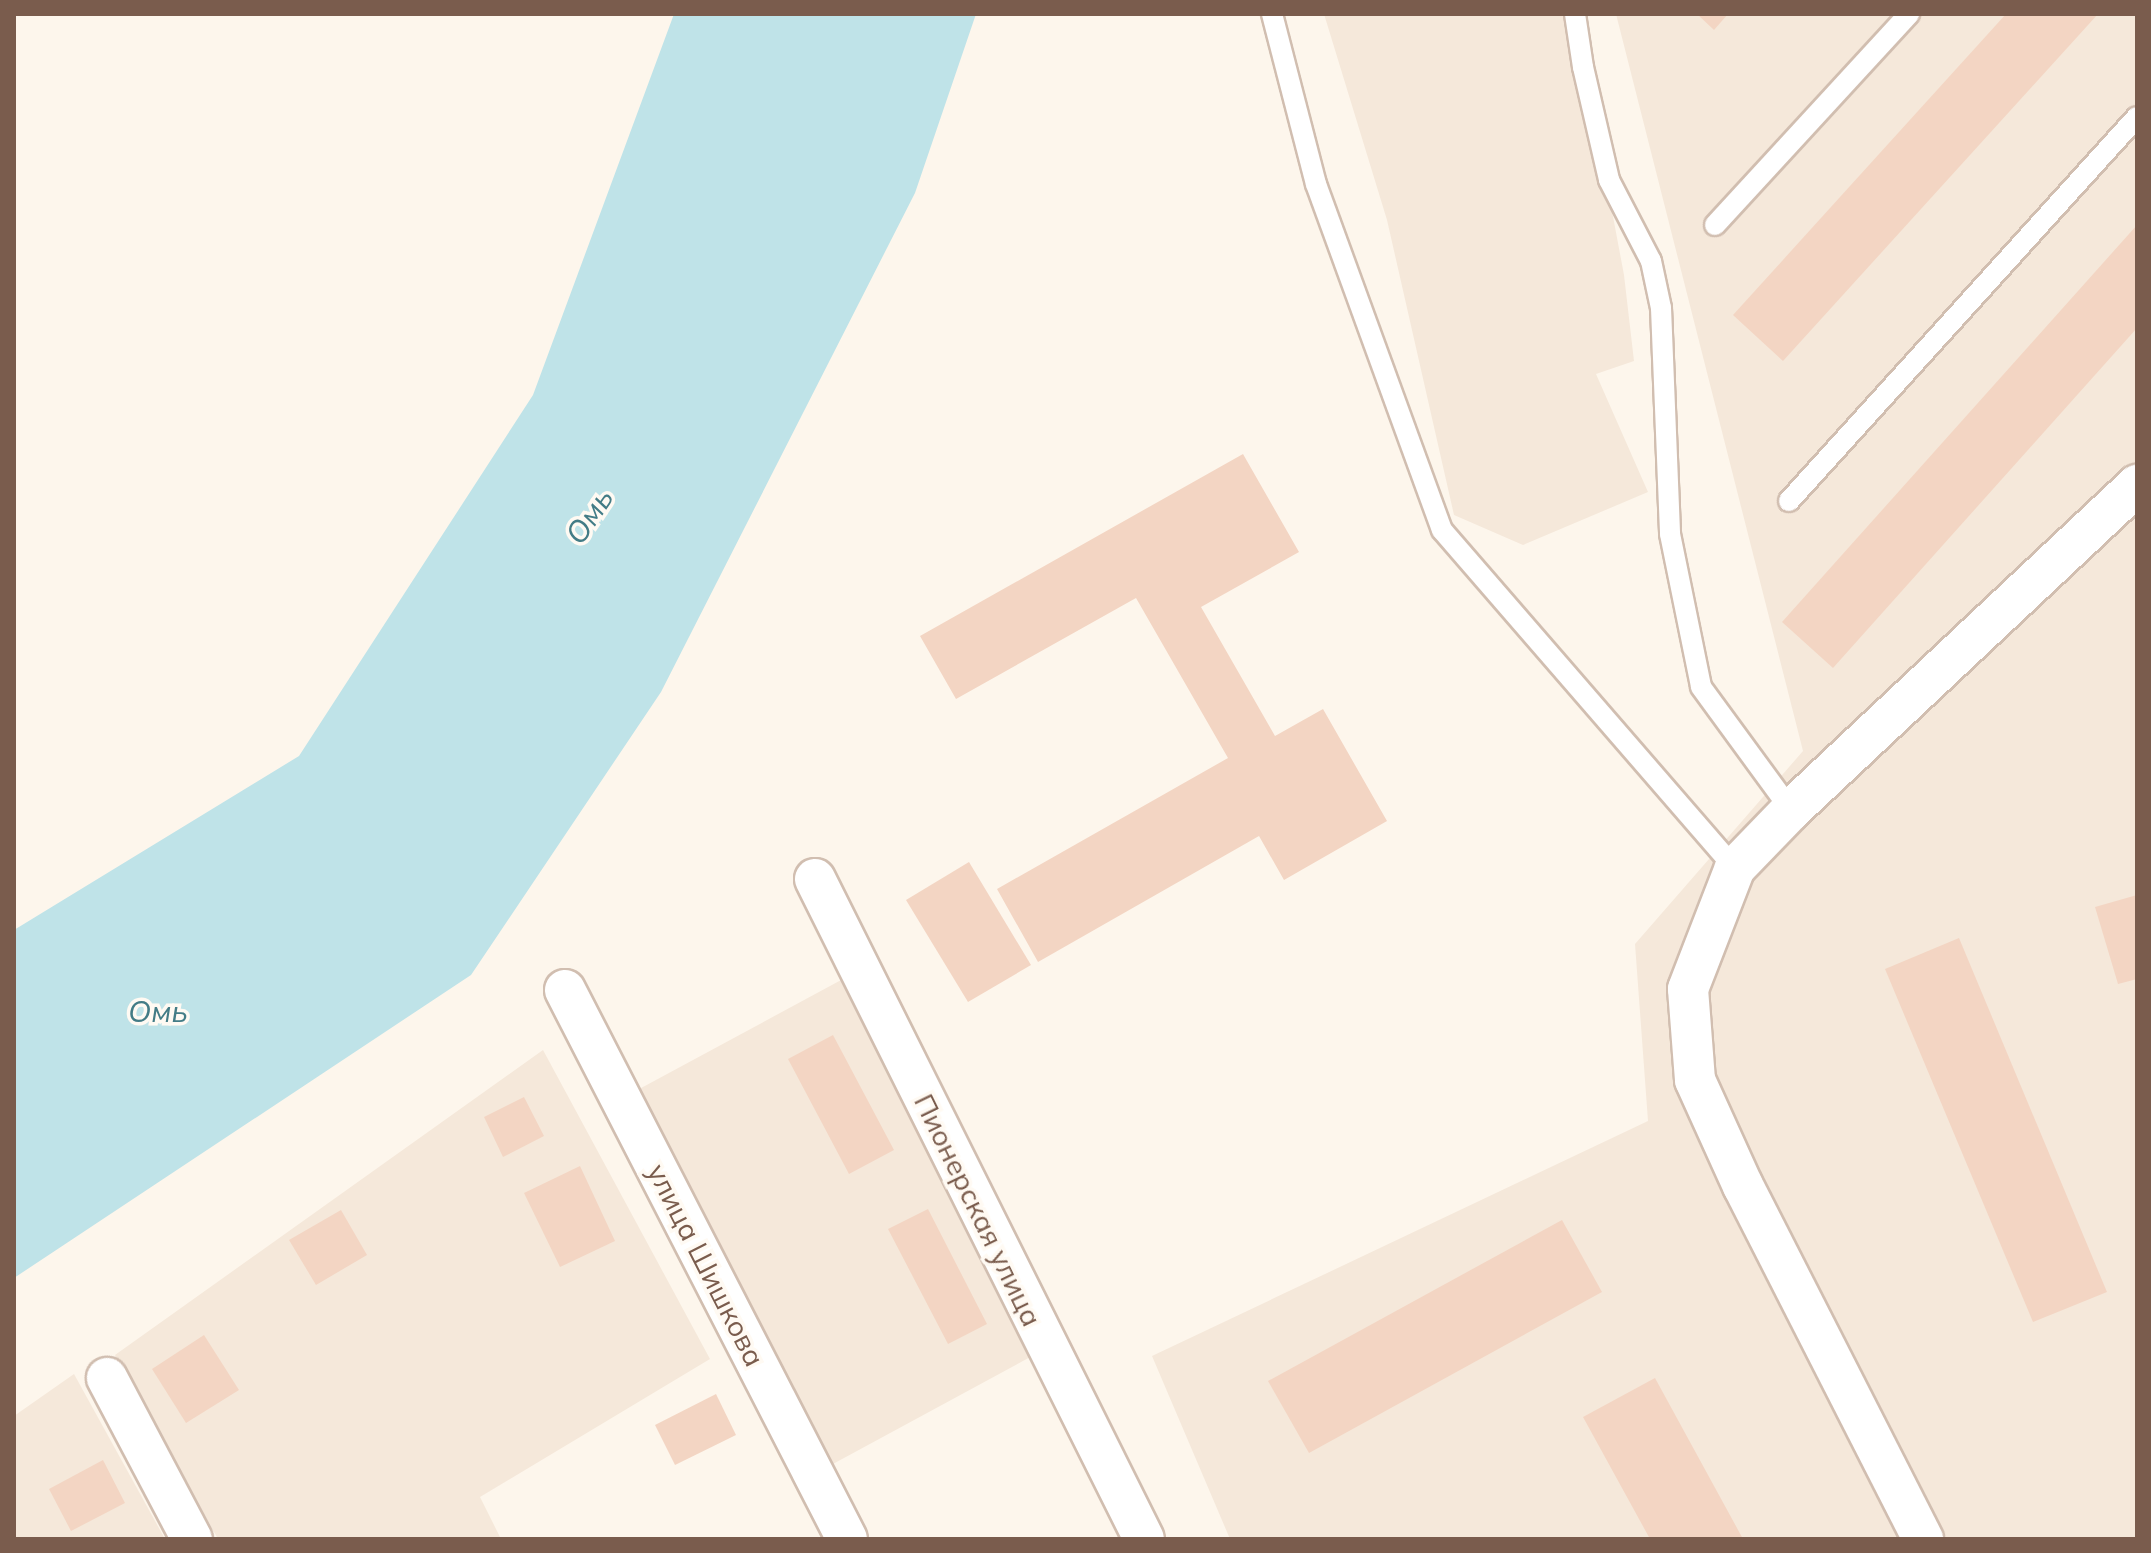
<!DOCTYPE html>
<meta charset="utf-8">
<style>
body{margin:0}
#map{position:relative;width:2151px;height:1553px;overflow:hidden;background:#fdf6ec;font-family:Mulish,sans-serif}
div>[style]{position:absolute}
.residential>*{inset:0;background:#f5e8da}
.water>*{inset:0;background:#bfe3e8}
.building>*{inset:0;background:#f3d5c3}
.roads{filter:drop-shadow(2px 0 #d1beb0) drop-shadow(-2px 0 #d1beb0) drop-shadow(0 2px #d1beb0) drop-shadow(0 -2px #d1beb0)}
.service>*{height:20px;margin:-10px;padding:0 10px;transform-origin:10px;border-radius:10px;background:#fff}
.minor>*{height:40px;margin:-20px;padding:0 20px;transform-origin:20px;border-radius:20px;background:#fff}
span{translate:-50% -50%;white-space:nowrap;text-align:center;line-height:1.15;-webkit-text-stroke:7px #fffaf3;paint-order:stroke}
.street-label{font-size:28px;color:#7a5c4d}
.water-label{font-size:30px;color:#437c86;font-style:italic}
.frame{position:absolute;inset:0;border:16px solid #7a5c4d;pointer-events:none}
</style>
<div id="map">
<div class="residential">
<div style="clip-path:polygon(1324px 14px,1575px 14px,1624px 275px,1634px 361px,1596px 374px,1648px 492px,1523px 545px,1454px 515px,1387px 220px)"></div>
<div style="clip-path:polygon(1616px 14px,2137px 14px,2137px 1539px,1230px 1539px,1152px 1356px,1648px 1121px,1635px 944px,1803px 751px)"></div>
<div style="clip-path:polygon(843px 979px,1045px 1349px,820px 1471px,617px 1101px)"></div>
<div style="clip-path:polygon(543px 1050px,710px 1359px,480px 1497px,501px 1539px,218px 1539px,115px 1355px)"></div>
<div style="clip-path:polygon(74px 1374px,165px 1539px,14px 1539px,14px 1416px)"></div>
</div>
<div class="water">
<div style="clip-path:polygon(674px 14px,976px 14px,915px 193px,661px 692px,471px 975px,14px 1278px,14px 930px,299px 756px,533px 395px)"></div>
</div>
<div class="building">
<div style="clip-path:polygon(1697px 14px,1728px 14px,1714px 30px)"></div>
<div style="clip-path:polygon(2006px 14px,2098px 14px,1783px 361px,1733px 315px)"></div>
<div style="clip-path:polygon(2137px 225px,2137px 328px,1833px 668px,1782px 622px)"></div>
<div style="clip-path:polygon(1243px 454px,1299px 552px,1201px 607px,1275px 736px,1323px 709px,1387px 821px,1284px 880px,1259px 836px,1038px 962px,997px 889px,1228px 758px,1136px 598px,956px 699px,920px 636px)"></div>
<div style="clip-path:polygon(969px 862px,1031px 965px,968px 1002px,906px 900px)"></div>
<div style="clip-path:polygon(2137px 895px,2137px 979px,2118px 984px,2095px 907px)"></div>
<div style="clip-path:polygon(1959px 938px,2107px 1292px,2033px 1322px,1885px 969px)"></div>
<div style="clip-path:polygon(833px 1035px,894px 1150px,849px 1174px,788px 1059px)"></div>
<div style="clip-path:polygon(524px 1097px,544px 1136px,503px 1157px,484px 1117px)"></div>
<div style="clip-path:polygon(580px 1166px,615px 1241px,560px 1267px,524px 1193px)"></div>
<div style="clip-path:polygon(928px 1209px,987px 1324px,948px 1344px,888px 1229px)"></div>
<div style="clip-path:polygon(341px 1210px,367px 1255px,316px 1285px,289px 1240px)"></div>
<div style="clip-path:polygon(1562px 1220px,1602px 1292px,1309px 1453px,1268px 1381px)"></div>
<div style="clip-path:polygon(204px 1335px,239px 1390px,186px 1423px,152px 1369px)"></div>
<div style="clip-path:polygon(1655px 1378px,1743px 1539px,1650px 1539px,1583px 1417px)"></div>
<div style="clip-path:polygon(716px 1394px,736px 1435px,675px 1465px,655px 1425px)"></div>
<div style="clip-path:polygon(103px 1460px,125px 1503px,71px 1531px,49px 1489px)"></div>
</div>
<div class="roads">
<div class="service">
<div style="left:1272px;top:14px;width:176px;rotate:75.5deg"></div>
<div style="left:1316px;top:184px;width:368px;rotate:70deg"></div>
<div style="left:1442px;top:530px;width:447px;rotate:49.1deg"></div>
<div style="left:1575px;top:14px;width:54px;rotate:81.4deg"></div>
<div style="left:1583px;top:67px;width:116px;rotate:77deg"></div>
<div style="left:1609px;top:180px;width:91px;rotate:62.6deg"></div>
<div style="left:1651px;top:261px;width:48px;rotate:78deg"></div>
<div style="left:1661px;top:308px;width:226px;rotate:87.7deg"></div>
<div style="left:1670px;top:534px;width:156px;rotate:78.5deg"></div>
<div style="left:1701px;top:687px;width:152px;rotate:53.8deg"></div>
<div style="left:1715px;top:225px;width:287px;rotate:-47.4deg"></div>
<div style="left:1789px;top:501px;width:518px;rotate:-47.82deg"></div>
</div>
<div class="minor">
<div style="left:815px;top:879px;width:737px;rotate:63.5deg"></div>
<div style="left:565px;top:990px;width:617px;rotate:62.81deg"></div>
<div style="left:107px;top:1378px;width:182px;rotate:62.2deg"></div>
<div style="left:1923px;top:1539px;width:396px;rotate:-117deg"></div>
<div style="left:1743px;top:1186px;width:116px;rotate:-114.4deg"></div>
<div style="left:1695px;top:1080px;width:91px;rotate:-94.4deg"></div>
<div style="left:1688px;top:989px;width:130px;rotate:-68.8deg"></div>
<div style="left:1735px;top:868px;width:81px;rotate:-46deg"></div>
<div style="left:1791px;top:810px;width:475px;rotate:-43.2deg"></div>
</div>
</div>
<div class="street-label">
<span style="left:978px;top:1210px;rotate:64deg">Пионерская улица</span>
<span style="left:706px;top:1265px;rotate:63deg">улица Шишкова</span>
</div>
<div class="water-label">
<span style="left:589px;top:516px;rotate:-56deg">Омь</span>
<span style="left:158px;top:1011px">Омь</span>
</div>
<div class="frame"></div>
</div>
